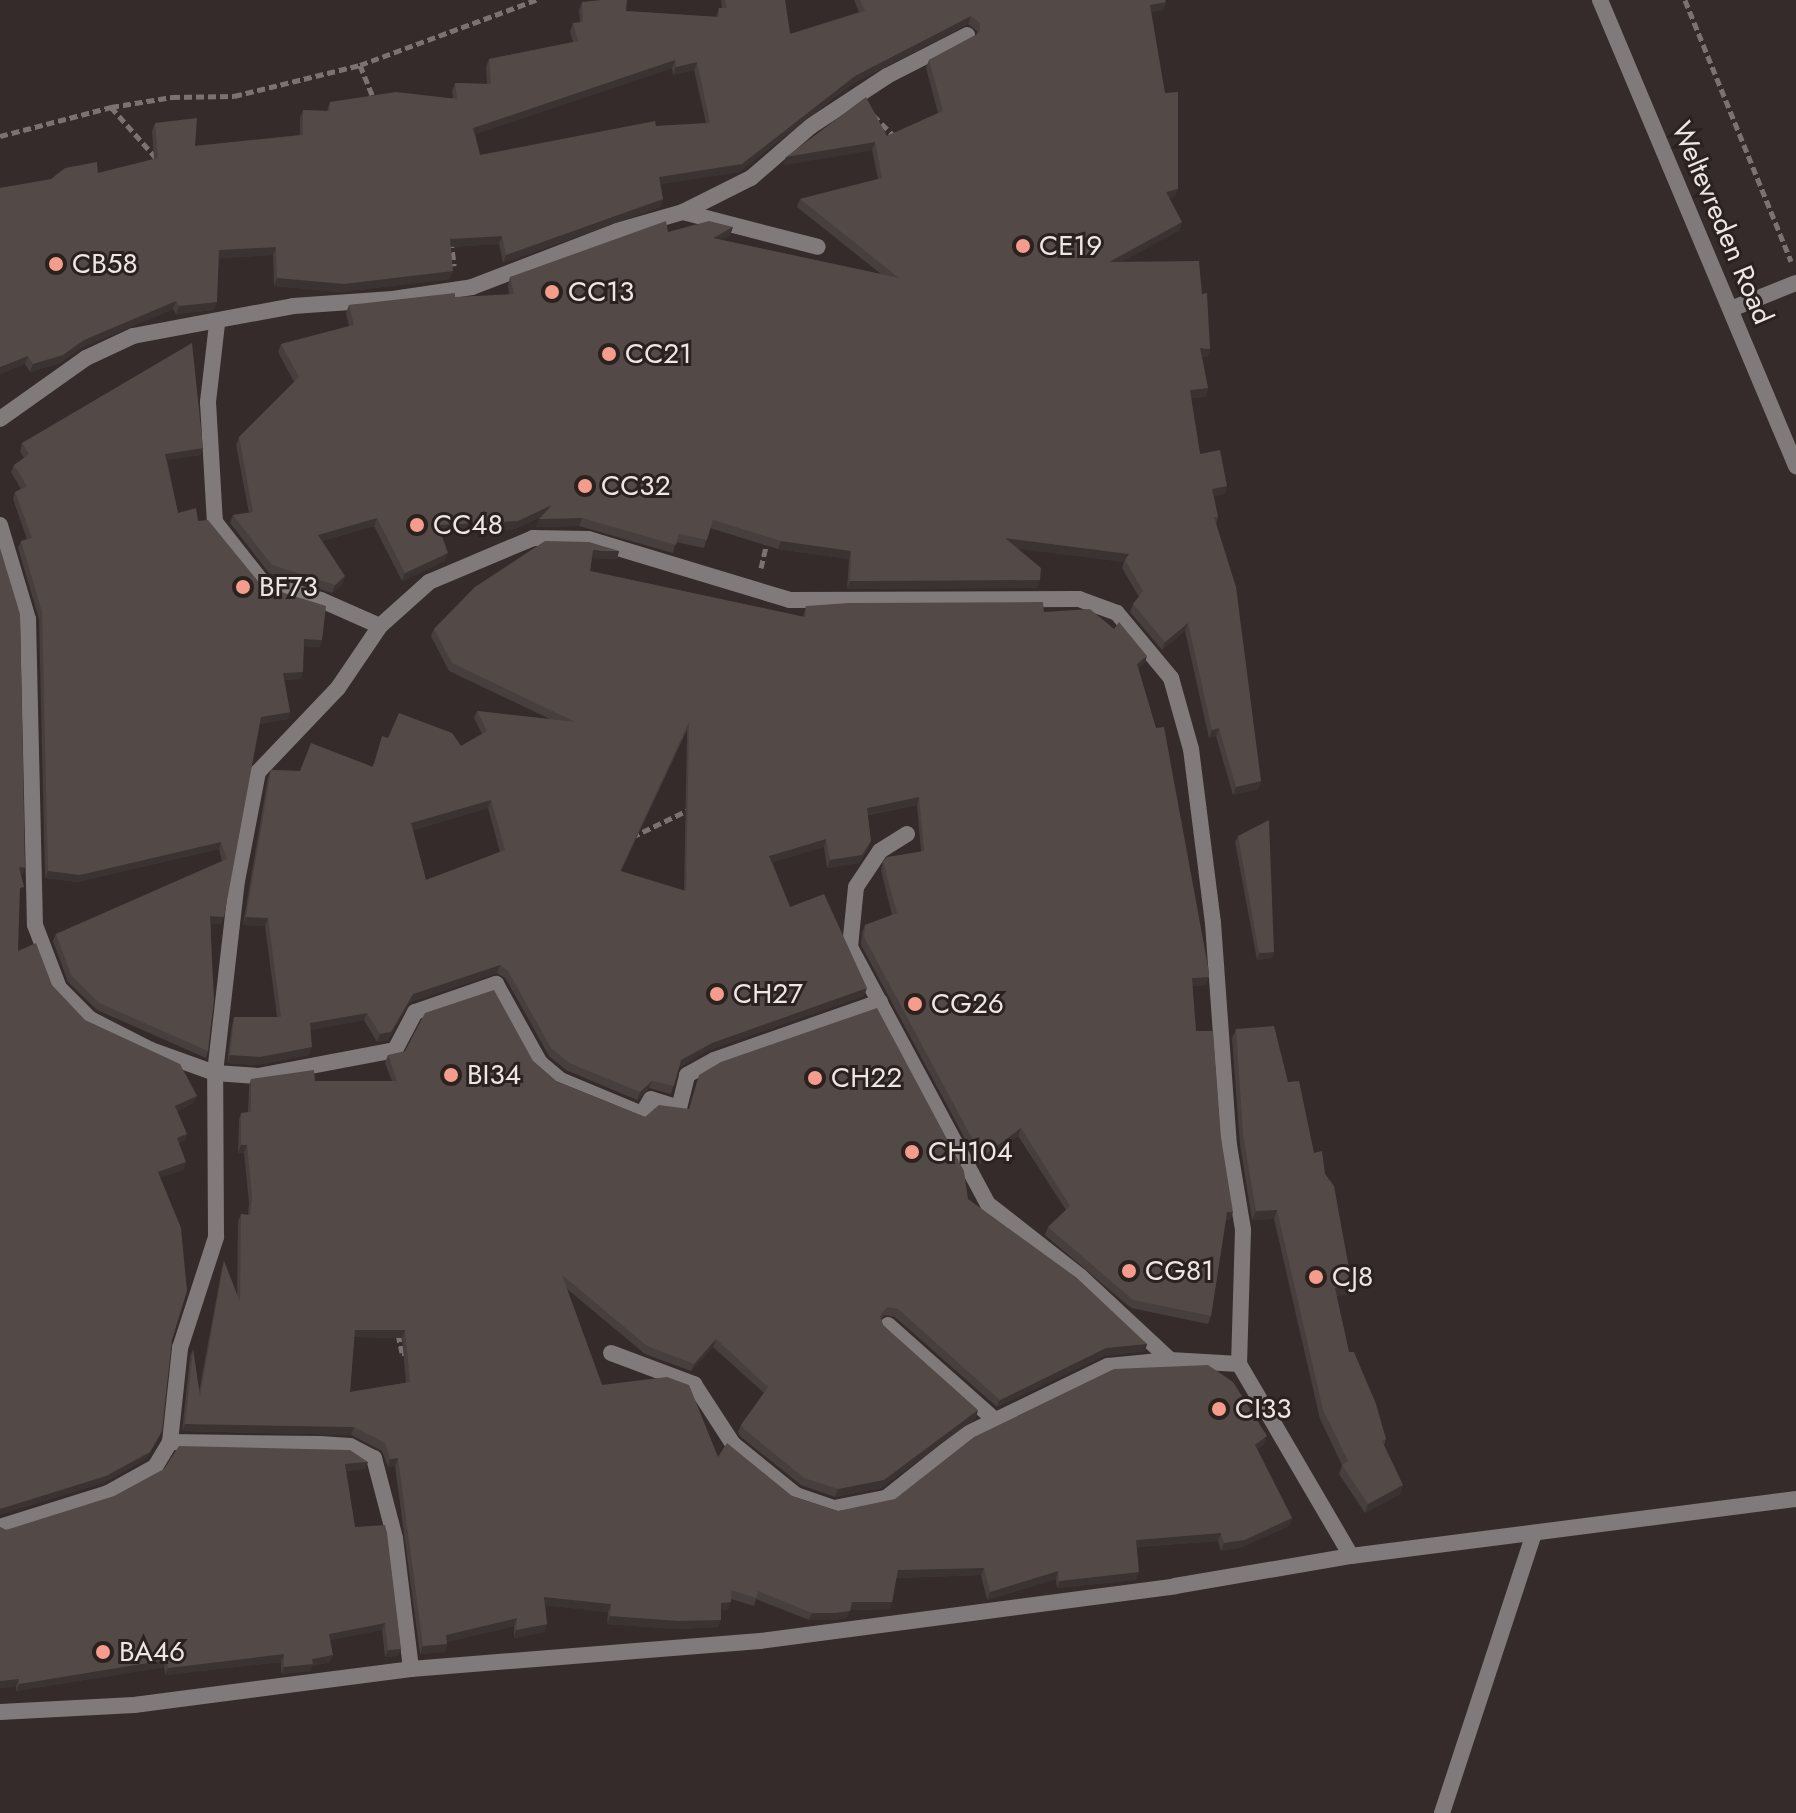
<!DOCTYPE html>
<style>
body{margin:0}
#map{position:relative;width:1796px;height:1813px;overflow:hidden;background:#352b2a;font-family:Jost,sans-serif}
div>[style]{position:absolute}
.path>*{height:5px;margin-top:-2.5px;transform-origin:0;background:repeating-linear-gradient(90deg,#7b7271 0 8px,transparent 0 12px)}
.service>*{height:16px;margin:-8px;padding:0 8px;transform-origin:8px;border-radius:8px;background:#807b7a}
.minor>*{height:16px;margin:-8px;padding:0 8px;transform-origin:8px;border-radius:8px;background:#807b7a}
.tertiary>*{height:16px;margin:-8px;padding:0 8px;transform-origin:8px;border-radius:8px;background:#807b7a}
.wall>*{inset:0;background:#473f3d}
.shaded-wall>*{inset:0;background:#3a3332}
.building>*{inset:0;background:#534947}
.dots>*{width:22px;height:22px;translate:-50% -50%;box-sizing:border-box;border:4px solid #2b2220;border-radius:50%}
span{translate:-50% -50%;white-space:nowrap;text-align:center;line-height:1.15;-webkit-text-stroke:6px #2b2220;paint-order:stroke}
.street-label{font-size:28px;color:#ede6e5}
.poi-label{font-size:28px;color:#ede6e5}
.left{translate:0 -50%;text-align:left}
</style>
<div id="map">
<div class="path">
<div style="left:1685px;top:0;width:282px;rotate:67.9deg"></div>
<div style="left:360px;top:65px;width:188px;rotate:-20.3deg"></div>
<div style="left:111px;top:107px;width:62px;rotate:-9.3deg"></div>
<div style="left:172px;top:97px;width:62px;rotate:-0.9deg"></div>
<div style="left:234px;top:96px;width:130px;rotate:-13.8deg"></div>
<div style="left:360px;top:65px;width:37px;rotate:68deg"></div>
<div style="left:873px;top:115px;width:34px;rotate:45deg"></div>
<div style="left:0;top:136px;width:115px;rotate:-14.6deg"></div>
<div style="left:111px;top:107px;width:69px;rotate:48.5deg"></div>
<div style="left:451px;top:240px;width:26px;rotate:83deg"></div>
<div style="left:761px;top:568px;width:26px;rotate:-77deg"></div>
<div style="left:632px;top:837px;width:64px;rotate:-25.8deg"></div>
<div style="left:398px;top:1334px;width:19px;rotate:78deg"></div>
<div style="left:402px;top:1353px;width:7px"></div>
</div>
<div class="service">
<div style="left:1731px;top:309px;width:70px;rotate:-21.8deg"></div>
<div style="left:1442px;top:1813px;width:295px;rotate:-71.8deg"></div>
</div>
<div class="minor">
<div style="left:683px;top:212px;width:139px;rotate:14.5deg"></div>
<div style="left:217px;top:324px;width:79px;rotate:96.6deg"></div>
<div style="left:208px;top:402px;width:120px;rotate:86.7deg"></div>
<div style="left:215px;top:522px;width:78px;rotate:51.8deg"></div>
<div style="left:263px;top:583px;width:60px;rotate:16.3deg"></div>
<div style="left:321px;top:600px;width:64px;rotate:23.8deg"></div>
<div style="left:0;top:419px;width:105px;rotate:-35.3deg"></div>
<div style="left:86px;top:358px;width:52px;rotate:-25.1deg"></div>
<div style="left:133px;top:336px;width:163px;rotate:-10.6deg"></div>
<div style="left:293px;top:306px;width:100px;rotate:-4deg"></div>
<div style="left:393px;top:299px;width:80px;rotate:-8.6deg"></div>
<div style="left:472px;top:287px;width:155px;rotate:-21.1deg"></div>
<div style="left:617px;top:231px;width:69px;rotate:-16.1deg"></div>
<div style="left:683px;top:212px;width:76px;rotate:-26.6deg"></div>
<div style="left:751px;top:178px;width:79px;rotate:-40.9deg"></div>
<div style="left:811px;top:126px;width:91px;rotate:-33.3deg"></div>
<div style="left:887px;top:76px;width:90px;rotate:-27.1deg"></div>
<div style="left:0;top:525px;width:98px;rotate:73.4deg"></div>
<div style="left:28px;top:619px;width:306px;rotate:88.7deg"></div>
<div style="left:35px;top:925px;width:67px;rotate:69.1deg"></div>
<div style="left:59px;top:988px;width:44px;rotate:45deg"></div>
<div style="left:90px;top:1019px;width:68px;rotate:26.9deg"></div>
<div style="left:151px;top:1050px;width:68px;rotate:19.8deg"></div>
<div style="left:215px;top:1073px;width:43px;rotate:4deg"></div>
<div style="left:258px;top:1076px;width:139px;rotate:-10.7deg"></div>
<div style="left:395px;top:1050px;width:43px;rotate:-62.2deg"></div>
<div style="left:415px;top:1012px;width:86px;rotate:-19.1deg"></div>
<div style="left:496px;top:984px;width:90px;rotate:60.9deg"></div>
<div style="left:540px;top:1063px;width:26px;rotate:40deg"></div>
<div style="left:560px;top:1080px;width:89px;rotate:22.5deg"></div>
<div style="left:642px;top:1114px;width:17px;rotate:-59deg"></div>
<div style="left:651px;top:1099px;width:29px;rotate:18deg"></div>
<div style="left:679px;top:1108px;width:34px;rotate:-76deg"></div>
<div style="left:687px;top:1075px;width:31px;rotate:-29deg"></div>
<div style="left:714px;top:1060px;width:176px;rotate:-19.3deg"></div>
<div style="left:907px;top:834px;width:32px;rotate:148deg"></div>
<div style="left:880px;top:851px;width:43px;rotate:123.7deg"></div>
<div style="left:856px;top:887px;width:60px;rotate:95.7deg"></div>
<div style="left:850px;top:947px;width:292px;rotate:61.8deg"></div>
<div style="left:988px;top:1204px;width:118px;rotate:38.1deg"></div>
<div style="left:1081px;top:1277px;width:122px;rotate:43deg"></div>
<div style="left:888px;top:1325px;width:143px;rotate:41.6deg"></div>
<div style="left:611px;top:1353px;width:89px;rotate:20.5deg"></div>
<div style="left:694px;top:1384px;width:72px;rotate:57deg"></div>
<div style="left:733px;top:1444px;width:81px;rotate:39deg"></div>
<div style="left:796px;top:1495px;width:40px;rotate:18.9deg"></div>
<div style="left:834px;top:1508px;width:53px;rotate:-10.9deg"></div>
<div style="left:886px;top:1498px;width:101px;rotate:-38.6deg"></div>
<div style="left:965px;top:1435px;width:159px;rotate:-25.8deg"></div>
<div style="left:1108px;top:1366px;width:62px;rotate:-5.5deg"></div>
<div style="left:1170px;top:1360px;width:69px;rotate:3.3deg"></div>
<div style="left:170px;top:1442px;width:150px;rotate:0.8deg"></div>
<div style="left:320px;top:1444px;width:30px;rotate:4deg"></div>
<div style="left:350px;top:1446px;width:27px;rotate:27deg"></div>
<div style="left:374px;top:1458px;width:83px;rotate:75.3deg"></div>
<div style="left:395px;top:1538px;width:132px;rotate:83deg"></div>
<div style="left:0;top:1527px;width:113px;rotate:-17.5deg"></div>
<div style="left:108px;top:1493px;width:54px;rotate:-29deg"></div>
<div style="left:155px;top:1467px;width:29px;rotate:-59deg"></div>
<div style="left:170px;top:1442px;width:95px;rotate:-83.9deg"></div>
<div style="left:180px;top:1348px;width:117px;rotate:-72deg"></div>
<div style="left:216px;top:1237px;width:164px;rotate:-90.3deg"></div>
<div style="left:215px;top:1073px;width:193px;rotate:-83.5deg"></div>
<div style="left:237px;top:881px;width:111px;rotate:-79.1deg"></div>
<div style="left:258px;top:772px;width:116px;rotate:-46.4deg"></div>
<div style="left:338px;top:688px;width:75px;rotate:-55.9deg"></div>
<div style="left:380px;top:626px;width:66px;rotate:-41.9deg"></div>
<div style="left:429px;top:582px;width:113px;rotate:-22.9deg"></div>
<div style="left:533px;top:538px;width:55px;rotate:1deg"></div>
<div style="left:588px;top:539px;width:211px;rotate:16.8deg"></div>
<div style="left:790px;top:600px;width:289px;rotate:-0.2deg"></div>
<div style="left:1079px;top:599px;width:40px;rotate:20.2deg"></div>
<div style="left:1117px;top:613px;width:85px;rotate:50.3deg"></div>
<div style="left:1171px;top:678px;width:74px;rotate:74.3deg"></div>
<div style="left:1191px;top:749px;width:175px;rotate:82.8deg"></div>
<div style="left:1213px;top:923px;width:223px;rotate:85.9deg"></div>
<div style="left:1229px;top:1145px;width:86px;rotate:80.6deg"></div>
<div style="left:1243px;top:1230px;width:134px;rotate:91.7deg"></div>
<div style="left:1239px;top:1364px;width:222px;rotate:59.7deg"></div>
<div style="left:0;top:1712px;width:134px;rotate:-3deg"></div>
<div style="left:134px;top:1705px;width:279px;rotate:-7.4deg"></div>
<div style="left:411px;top:1669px;width:350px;rotate:-4.6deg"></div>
<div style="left:760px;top:1641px;width:419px;rotate:-7.5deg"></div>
<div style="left:1175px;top:1586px;width:179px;rotate:-9.7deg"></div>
<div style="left:1351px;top:1556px;width:449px;rotate:-7.3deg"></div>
</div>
<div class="tertiary">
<div style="left:1600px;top:0;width:506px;rotate:67.19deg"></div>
</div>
<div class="wall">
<div style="clip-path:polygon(evenodd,721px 0,785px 0,790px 34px,859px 12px,854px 0,1165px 0,1166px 2px,1163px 10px,1151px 12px,1175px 197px,1169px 198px,1180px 230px,1121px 262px,1202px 294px,1210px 349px,1207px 357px,1202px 357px,1208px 388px,1205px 397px,1191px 398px,1200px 454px,1227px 486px,1225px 494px,1214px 496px,1218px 517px,1216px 524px,1261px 781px,1258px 789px,1233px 795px,1216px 736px,1209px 738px,1185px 631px,1162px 650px,1130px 612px,1133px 604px,1139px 597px,1122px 568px,1124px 562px,1017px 548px,1040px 580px,1037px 588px,847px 589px,849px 559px,778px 549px,710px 528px,704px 548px,676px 542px,673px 553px,579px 526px,536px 527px,541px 517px,515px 529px,441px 533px,445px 561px,402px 581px,374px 526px,322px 541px,342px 585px,332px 593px,269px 573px,230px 523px,233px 515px,249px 513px,236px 445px,239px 437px,294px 382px,278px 352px,281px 344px,349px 326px,346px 313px,349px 305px,509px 295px,508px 285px,510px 277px,668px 232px,733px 227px,730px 235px,721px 240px,881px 274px,797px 207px,800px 199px,878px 179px,872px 150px,783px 165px,887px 136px,938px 113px,926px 68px,929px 60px,977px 35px,977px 31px,968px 24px,852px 84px,739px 172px,660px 184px,663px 199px,660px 207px,503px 263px,499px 244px,450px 247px,450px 279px,341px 292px,274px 286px,273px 255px,219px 258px,214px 310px,176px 314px,173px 309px,81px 348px,60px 363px,30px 372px,25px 364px,0 374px,0 188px,98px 173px,154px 159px,152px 131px,155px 123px,195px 146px,300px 135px,300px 118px,303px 110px,327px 111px,330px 102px,453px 98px,452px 91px,455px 83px,487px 84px,486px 67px,489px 59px,573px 42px,570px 31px,573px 23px,580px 22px,579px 10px,582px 2px,626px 11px,716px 17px,719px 8px,722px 8px,721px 0,672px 68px,673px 75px,694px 70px,706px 123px,656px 126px,480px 155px,475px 134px,672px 68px)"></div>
<div style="clip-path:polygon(22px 443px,203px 448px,200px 455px,167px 460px,178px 513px,198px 521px,262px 586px,322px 640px,320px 647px,304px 646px,301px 679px,284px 680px,290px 712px,288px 719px,259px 724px,221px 924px,211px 923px,208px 1051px,206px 1058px,97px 1010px,68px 982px,53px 941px,56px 934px,222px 861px,219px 849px,77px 882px,45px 878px,39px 619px,18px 548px,21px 541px,27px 539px,13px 499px,15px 492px,21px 489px,11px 472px,14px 465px,24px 458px,20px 451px)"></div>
<div style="clip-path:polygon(evenodd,619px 551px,617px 559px,592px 558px,590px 571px,803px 617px,806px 606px,1044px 612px,1145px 663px,1138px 668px,1209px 977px,1206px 985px,1192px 986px,1196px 1031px,1221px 1138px,1230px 1220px,1226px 1220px,1211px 1316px,1208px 1324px,1131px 1308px,1045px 1235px,1048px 1227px,1066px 1210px,1018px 1136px,979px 1165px,861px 945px,862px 933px,865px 925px,892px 915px,881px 870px,883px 862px,921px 852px,917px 805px,868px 815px,868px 849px,859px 863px,827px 868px,824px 847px,772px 862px,790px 907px,864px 996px,709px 1050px,679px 1067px,671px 1094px,649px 1088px,637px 1100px,566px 1070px,549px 1056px,506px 979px,497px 973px,410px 1002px,388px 1040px,377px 1042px,364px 1020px,310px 1030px,309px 1055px,257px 1065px,227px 1063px,232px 1025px,234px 1017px,277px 1017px,265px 926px,243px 925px,268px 777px,271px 770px,300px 771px,372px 767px,388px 738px,461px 746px,482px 734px,474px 718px,477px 711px,550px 719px,449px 671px,431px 636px,434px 629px,475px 587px,619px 551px,687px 730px,684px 891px,621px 871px,687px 730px,619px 551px,488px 808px,500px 852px,426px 880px,413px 830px,488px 808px)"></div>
<div style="clip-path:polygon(1238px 836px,1274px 952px,1272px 958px,1257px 960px,1235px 842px)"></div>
<div style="clip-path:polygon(1236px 1029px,1288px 1082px,1314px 1153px,1325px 1174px,1348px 1294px,1336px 1296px,1349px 1352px,1386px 1439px,1384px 1445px,1400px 1494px,1365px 1513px,1339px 1474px,1342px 1465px,1320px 1419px,1274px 1219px,1252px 1220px,1240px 1144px,1232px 1038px)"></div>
<div style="clip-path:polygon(evenodd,388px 1055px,533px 1061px,556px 1081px,645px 1117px,968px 1199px,1147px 1344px,1145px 1351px,1104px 1356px,997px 1407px,895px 1317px,884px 1315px,881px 1319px,883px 1325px,976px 1418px,881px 1488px,835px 1497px,801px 1485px,741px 1437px,738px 1432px,741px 1425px,764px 1393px,713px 1347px,691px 1371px,645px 1354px,567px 1289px,602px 1385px,718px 1457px,792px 1496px,838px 1511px,1264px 1444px,1257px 1449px,1292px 1518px,1289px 1526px,1242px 1547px,1221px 1551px,1218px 1541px,1137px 1547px,1136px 1580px,1057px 1588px,1056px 1579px,987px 1600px,981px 1575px,896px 1578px,892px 1602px,890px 1609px,850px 1610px,847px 1618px,833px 1620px,809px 1620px,756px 1599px,754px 1606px,731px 1599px,728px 1610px,721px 1610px,718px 1627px,675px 1629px,607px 1624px,608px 1612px,545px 1605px,547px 1624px,544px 1632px,514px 1638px,514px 1626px,447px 1642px,445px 1652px,420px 1654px,395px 1466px,388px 1467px,382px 1451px,351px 1435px,182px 1431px,190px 1357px,193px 1349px,199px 1392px,222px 1268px,224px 1261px,237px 1295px,238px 1221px,241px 1214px,248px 1215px,249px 1203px,244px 1153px,238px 1153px,239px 1120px,241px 1113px,248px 1112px,249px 1086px,251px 1079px,315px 1081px,392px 1081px,385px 1063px,388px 1055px,354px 1337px,402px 1338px,406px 1383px,350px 1392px,354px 1337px)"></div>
<div style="clip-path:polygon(368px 1462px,365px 1469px,346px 1471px,355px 1527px,401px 1649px,398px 1656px,385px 1657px,382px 1630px,330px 1640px,330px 1662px,312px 1666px,310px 1671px,281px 1674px,281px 1662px,165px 1675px,164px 1667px,16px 1691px,16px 1686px,0 1688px,0 1527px,6px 1530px)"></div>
</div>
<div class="shaded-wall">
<div style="clip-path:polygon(1166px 2px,1163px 10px,1147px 13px,1150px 5px)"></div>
<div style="clip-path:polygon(971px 16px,968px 24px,852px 84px,739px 172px,656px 185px,659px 177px)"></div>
<div style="clip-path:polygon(675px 60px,672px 68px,470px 136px,473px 128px)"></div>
<div style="clip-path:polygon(697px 62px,694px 70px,673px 75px,676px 67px)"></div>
<div style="clip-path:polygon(875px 142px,872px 150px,783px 165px,786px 157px)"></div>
<div style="clip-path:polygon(1178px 189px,1175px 197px,1163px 200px,1166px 192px)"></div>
<div style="clip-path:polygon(663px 199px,660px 207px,503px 263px,506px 255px)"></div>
<div style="clip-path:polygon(1182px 222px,1180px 230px,1106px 270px,1109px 262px)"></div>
<div style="clip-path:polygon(733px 227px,730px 235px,710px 247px,713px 238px)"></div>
<div style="clip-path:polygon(502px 236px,499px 244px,447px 247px,450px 239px)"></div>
<div style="clip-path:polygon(276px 247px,273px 255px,216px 259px,219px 250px)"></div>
<div style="clip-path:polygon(453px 271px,450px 279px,341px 292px,274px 286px,277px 278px)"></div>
<div style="clip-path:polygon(176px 301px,173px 309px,81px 348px,60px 363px,30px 372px,33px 364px,84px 340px)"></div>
<div style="clip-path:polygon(217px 302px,214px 310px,176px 314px,179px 306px)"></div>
<div style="clip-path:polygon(1200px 348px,1210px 349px,1207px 357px,1197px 356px)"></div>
<div style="clip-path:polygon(28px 356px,25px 364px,0 374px,0 367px)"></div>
<div style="clip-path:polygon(1208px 388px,1205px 397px,1187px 398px,1190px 390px)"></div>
<div style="clip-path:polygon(203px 448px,200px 455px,163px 461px,165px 454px)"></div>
<div style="clip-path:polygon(1227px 486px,1225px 494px,1210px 497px,1212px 489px)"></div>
<div style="clip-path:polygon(552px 505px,550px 513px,515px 529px,435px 534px,438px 525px)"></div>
<div style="clip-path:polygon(377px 518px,374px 526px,315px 543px,318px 535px)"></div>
<div style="clip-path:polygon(582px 518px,579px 526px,536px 527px,539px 519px)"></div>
<div style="clip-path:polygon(1005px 538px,1129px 554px,1124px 562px,1002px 547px)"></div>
<div style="clip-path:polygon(781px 541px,851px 551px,849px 559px,778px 549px)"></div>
<div style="clip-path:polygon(593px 550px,619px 551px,617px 559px,590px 558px)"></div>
<div style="clip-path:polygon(448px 553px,445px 561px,402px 581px,405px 573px)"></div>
<div style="clip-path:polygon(345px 576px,342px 585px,332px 593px,335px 585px)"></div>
<div style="clip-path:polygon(1040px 580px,1037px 588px,847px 589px,850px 581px)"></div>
<div style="clip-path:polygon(1188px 623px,1185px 631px,1162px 650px,1165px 642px)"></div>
<div style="clip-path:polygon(304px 639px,322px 640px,320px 647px,301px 646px)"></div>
<div style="clip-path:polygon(1147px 656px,1145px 663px,1134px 672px,1137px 664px)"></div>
<div style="clip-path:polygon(303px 672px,301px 679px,280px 680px,283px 673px)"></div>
<div style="clip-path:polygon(290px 712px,288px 719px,258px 724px,261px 717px)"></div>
<div style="clip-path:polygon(1219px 728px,1216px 736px,1209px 738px,1212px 730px)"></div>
<div style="clip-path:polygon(1261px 781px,1258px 789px,1233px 795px,1236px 787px)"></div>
<div style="clip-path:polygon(919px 797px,917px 805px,864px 815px,867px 808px)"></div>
<div style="clip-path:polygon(491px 800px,488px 808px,408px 831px,411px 823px)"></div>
<div style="clip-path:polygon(826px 839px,824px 847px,767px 864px,769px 856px)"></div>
<div style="clip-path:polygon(871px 841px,868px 849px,859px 863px,827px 868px,830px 860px)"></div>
<div style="clip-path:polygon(221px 842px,219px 849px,77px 882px,45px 878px,48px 871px)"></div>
<div style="clip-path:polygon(19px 867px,25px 868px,23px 875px,16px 874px)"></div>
<div style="clip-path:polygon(210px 916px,224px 917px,221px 924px,208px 923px)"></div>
<div style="clip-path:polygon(246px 917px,268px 918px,265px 926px,243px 925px)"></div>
<div style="clip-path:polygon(1274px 952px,1272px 958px,1257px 960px,1259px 953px)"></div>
<div style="clip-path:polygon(500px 965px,497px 973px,410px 1002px,388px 1040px,377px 1042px,380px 1034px,413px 994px)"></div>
<div style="clip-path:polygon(1209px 977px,1206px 985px,1189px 986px,1192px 978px)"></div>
<div style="clip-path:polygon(867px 988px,864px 996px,709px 1050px,679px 1068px,681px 1060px,712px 1043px)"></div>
<div style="clip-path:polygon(367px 1013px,364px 1020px,307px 1031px,310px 1023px)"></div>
<div style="clip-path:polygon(312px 1047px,309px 1055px,257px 1065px,227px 1063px,230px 1055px)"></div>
<div style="clip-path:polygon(652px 1081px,649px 1088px,637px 1100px,640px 1092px)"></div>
<div style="clip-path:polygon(197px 1096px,194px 1103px,173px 1114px,175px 1106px)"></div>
<div style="clip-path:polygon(1021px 1128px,1018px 1136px,979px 1165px,982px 1157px)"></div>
<div style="clip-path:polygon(187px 1134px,185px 1141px,174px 1145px,177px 1138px)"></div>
<div style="clip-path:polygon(241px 1145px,247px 1145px,244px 1153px,238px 1153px)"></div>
<div style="clip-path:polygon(186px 1162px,184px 1170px,156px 1179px,158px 1172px)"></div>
<div style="clip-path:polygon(1277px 1210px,1274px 1219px,1252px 1220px,1256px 1211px)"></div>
<div style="clip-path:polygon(1227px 1212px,1233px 1212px,1230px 1220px,1224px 1220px)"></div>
<div style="clip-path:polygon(1352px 1285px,1348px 1294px,1331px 1296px,1335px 1288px)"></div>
<div style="clip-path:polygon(355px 1330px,405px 1330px,402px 1338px,352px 1337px)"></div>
<div style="clip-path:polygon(716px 1339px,713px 1347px,691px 1371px,694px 1364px)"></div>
<div style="clip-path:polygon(1147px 1344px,1145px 1351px,1104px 1356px,997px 1407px,1000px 1400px,1106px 1348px)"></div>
<div style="clip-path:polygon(978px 1410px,976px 1418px,881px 1488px,835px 1497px,838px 1489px)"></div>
<div style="clip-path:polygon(185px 1424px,354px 1427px,351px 1435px,182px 1431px)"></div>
<div style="clip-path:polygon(162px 1431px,159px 1438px,147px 1459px,104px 1483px,0 1515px,0 1509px)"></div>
<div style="clip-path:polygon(1267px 1436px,1264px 1444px,1252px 1453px,1255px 1445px)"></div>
<div style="clip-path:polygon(398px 1458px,395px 1466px,388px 1467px,390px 1459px)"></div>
<div style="clip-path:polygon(368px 1462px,365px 1469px,342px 1471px,345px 1464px)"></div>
<div style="clip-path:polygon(1403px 1485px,1400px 1494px,1365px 1513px,1368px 1504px)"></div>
<div style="clip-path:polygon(1292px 1518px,1289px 1526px,1242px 1547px,1221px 1551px,1224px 1543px)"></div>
<div style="clip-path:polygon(1221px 1533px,1218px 1541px,1134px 1547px,1136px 1540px)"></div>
<div style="clip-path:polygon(984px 1568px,981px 1575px,895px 1578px,898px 1570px)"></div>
<div style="clip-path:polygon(1058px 1571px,1056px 1579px,987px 1600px,990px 1592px)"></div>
<div style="clip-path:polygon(1139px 1572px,1136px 1580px,1057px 1588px,1059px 1581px)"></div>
<div style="clip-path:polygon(544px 1597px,611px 1604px,608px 1612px,541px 1605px)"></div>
<div style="clip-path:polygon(731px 1602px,728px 1610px,718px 1610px,721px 1603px)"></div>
<div style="clip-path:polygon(852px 1602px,892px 1602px,890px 1609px,849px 1610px)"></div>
<div style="clip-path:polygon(850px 1611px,847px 1618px,833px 1620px,809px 1620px,812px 1613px)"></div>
<div style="clip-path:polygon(610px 1616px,721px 1620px,718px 1627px,675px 1629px,607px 1624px)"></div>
<div style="clip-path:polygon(517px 1618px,514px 1626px,444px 1643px,446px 1635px)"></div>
<div style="clip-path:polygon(385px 1623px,382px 1630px,326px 1641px,329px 1634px)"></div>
<div style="clip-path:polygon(547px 1624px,544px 1632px,514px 1638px,516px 1630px)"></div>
<div style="clip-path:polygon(447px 1644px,445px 1652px,420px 1654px,423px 1646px)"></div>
<div style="clip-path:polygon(401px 1649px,398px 1656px,385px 1657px,388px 1650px)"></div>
<div style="clip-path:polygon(284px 1654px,281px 1662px,165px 1675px,168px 1668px)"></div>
<div style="clip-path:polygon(333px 1655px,330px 1662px,312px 1666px,310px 1671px,281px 1674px,284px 1667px,312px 1659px)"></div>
<div style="clip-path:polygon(166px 1660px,164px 1667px,16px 1691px,19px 1684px)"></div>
<div style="clip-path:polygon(19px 1679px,16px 1686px,0 1688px,0 1681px)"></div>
</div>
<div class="building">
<div style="clip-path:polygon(evenodd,602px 0,627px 0,626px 11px,719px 17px,719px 8px,727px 8px,725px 0,785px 0,790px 34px,865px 11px,860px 0,1165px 0,1166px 2px,1150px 5px,1165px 93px,1178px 92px,1178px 189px,1166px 192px,1182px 222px,1109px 262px,1199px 261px,1202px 294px,1207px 293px,1210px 349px,1200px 348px,1208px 388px,1190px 390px,1200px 454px,1220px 450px,1227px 486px,1212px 489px,1218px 517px,1214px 517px,1236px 587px,1261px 781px,1236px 787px,1219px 728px,1212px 730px,1188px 623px,1165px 642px,1133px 604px,1143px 591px,1125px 560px,1129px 554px,1005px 538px,1041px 568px,1040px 580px,850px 581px,851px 551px,781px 541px,713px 520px,707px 540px,679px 534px,676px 545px,582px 518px,539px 519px,552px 505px,518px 521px,438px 525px,448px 553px,405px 573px,377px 518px,318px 535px,345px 576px,335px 585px,272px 565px,233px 515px,253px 512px,239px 437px,299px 377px,281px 344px,354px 325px,349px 305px,455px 293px,455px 297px,514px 294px,510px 277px,666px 221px,668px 232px,709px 221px,733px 227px,713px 238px,899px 278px,800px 199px,882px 178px,875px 142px,786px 157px,866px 97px,887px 136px,943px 111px,929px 60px,979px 33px,980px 23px,971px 16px,855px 76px,742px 164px,659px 177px,663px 199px,506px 255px,502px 236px,450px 239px,453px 271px,344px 284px,277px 278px,276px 247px,219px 250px,217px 302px,179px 306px,176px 301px,84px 340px,63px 355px,33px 364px,28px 356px,0 367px,0 188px,51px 179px,65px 168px,97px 162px,98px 173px,158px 158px,155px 123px,197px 118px,195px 146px,303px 135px,303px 110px,329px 111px,330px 102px,396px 92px,457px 99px,455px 83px,491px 84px,489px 59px,578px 41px,573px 23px,583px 22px,582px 2px,602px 0,675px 60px,676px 67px,697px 62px,710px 123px,656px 126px,655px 121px,480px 155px,473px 128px,675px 60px)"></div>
<div style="clip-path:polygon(192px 343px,203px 448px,165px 454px,178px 513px,196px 508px,198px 521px,208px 520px,262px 586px,326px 606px,322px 640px,304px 639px,303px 672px,283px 673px,290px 712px,261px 717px,224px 917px,210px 916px,214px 1001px,208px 1051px,99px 1003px,71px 975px,56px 934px,227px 859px,221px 842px,80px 875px,48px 871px,42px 612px,21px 541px,32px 538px,15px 492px,27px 486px,14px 465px,29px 454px,22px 443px)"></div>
<div style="clip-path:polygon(evenodd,545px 541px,589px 542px,619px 551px,593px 550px,590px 571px,805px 617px,806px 606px,849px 603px,1043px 602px,1044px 612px,1090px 609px,1114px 629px,1119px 622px,1147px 656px,1137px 664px,1156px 728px,1164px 727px,1209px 972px,1209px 977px,1192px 978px,1196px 1031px,1213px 1031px,1221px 1138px,1233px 1212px,1227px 1212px,1211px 1316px,1133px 1300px,1048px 1227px,1070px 1206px,1021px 1128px,982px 1157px,864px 937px,865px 925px,897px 913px,883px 862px,887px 857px,924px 851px,919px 797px,867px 808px,871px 841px,862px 855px,830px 860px,826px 839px,769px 856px,790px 907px,824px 894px,867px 988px,712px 1043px,681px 1060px,674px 1086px,652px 1081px,640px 1092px,569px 1063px,551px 1048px,508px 971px,500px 965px,413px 994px,391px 1032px,380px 1034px,367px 1013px,310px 1023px,312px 1047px,260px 1057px,230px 1055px,234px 1017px,281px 1017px,268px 918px,246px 917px,271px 770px,300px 771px,311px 743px,373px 767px,382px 736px,388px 738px,399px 713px,452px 733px,461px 746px,487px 731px,477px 711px,575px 722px,452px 663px,434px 629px,475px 587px,545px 541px,689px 722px,686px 891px,620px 871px,689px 722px,545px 541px,491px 800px,505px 850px,426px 880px,411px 823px,491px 800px)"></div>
<div style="clip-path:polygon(0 548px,20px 614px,25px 868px,19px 867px,24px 887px,20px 888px,18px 951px,36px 943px,52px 985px,85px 1020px,180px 1064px,197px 1096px,175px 1106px,187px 1134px,177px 1138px,186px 1162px,158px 1172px,181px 1228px,187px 1291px,172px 1340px,162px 1431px,150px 1452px,106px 1476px,0 1509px)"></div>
<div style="clip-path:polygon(1269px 820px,1274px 952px,1259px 953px,1238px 836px)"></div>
<div style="clip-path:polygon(evenodd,494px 990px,533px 1061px,556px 1081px,645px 1117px,659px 1105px,689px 1109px,699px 1075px,721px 1062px,877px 1008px,964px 1171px,968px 1199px,1077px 1278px,1147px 1344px,1106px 1348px,1000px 1400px,898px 1309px,887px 1307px,880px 1316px,883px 1325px,978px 1410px,884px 1480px,838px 1489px,804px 1478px,744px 1429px,741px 1425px,768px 1387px,716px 1339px,694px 1364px,647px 1346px,562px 1275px,602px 1385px,667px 1377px,689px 1385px,718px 1457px,727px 1443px,792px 1496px,838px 1511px,895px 1499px,974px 1437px,1114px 1369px,1208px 1365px,1233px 1382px,1267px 1436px,1255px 1445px,1292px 1518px,1245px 1540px,1224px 1543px,1221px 1533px,1136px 1540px,1139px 1572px,1059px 1581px,1058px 1571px,990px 1592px,984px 1568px,898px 1570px,892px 1602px,852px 1602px,850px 1611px,836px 1613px,812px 1613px,758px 1591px,756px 1598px,731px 1590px,731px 1602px,721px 1603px,721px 1620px,678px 1621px,610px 1616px,611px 1604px,544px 1597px,547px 1624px,516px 1630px,517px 1618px,446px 1635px,447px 1644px,423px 1646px,398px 1458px,390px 1459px,385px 1443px,354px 1427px,185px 1424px,193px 1349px,200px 1396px,224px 1261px,240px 1302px,241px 1214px,250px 1215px,252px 1196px,247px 1145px,241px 1145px,241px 1113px,251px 1112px,251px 1079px,314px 1070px,315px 1081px,397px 1081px,388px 1055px,405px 1051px,425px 1013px,494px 990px,355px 1330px,405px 1330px,410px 1382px,350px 1392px,355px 1330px)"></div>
<div style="clip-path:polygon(1274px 1026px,1288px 1082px,1299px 1081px,1314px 1153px,1322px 1151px,1325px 1174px,1334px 1186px,1352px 1285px,1335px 1288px,1349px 1352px,1354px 1352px,1376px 1404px,1386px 1439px,1382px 1441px,1403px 1485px,1368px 1504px,1342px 1465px,1348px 1461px,1323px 1410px,1277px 1210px,1256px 1211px,1243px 1135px,1236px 1029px)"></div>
<div style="clip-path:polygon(179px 1446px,350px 1450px,368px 1462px,345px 1464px,355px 1527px,385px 1525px,387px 1533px,401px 1649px,388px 1650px,385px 1623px,329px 1634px,333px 1655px,312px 1659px,313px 1664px,284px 1667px,284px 1654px,168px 1668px,166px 1660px,19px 1684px,19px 1679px,0 1681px,0 1527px,6px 1530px,114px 1496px,164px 1469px)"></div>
</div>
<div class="dots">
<div style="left:1023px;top:246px;background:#f49d8c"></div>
<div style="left:56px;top:264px;background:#f49d8c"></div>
<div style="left:552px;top:292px;background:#f49d8c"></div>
<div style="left:609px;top:354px;background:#f49d8c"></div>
<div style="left:585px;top:486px;background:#f49d8c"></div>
<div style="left:417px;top:525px;background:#f49d8c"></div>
<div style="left:243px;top:587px;background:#f49d8c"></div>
<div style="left:717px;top:994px;background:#f49d8c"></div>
<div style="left:915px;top:1004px;background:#f49d8c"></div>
<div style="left:451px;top:1075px;background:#f49d8c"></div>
<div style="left:815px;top:1078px;background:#f49d8c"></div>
<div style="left:912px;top:1152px;background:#f49d8c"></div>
<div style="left:1129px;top:1271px;background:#f49d8c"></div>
<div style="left:1316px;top:1277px;background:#f49d8c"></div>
<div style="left:1219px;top:1409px;background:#f49d8c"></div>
<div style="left:103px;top:1652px;background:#f49d8c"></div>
</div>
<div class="street-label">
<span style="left:1722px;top:223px;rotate:67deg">Weltevreden Road</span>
</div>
<div class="poi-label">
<span class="left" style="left:1039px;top:246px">CE19</span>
<span class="left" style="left:72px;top:264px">CB58</span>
<span class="left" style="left:568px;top:292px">CC13</span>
<span class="left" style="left:625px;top:354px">CC21</span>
<span class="left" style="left:601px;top:486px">CC32</span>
<span class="left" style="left:433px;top:525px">CC48</span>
<span class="left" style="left:259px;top:587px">BF73</span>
<span class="left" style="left:733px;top:994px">CH27</span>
<span class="left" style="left:931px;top:1004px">CG26</span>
<span class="left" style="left:467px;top:1075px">BI34</span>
<span class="left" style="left:831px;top:1078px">CH22</span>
<span class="left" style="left:928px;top:1152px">CH104</span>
<span class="left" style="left:1145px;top:1271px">CG81</span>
<span class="left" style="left:1332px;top:1277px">CJ8</span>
<span class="left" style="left:1235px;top:1409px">CI33</span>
<span class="left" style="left:119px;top:1652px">BA46</span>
</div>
</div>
